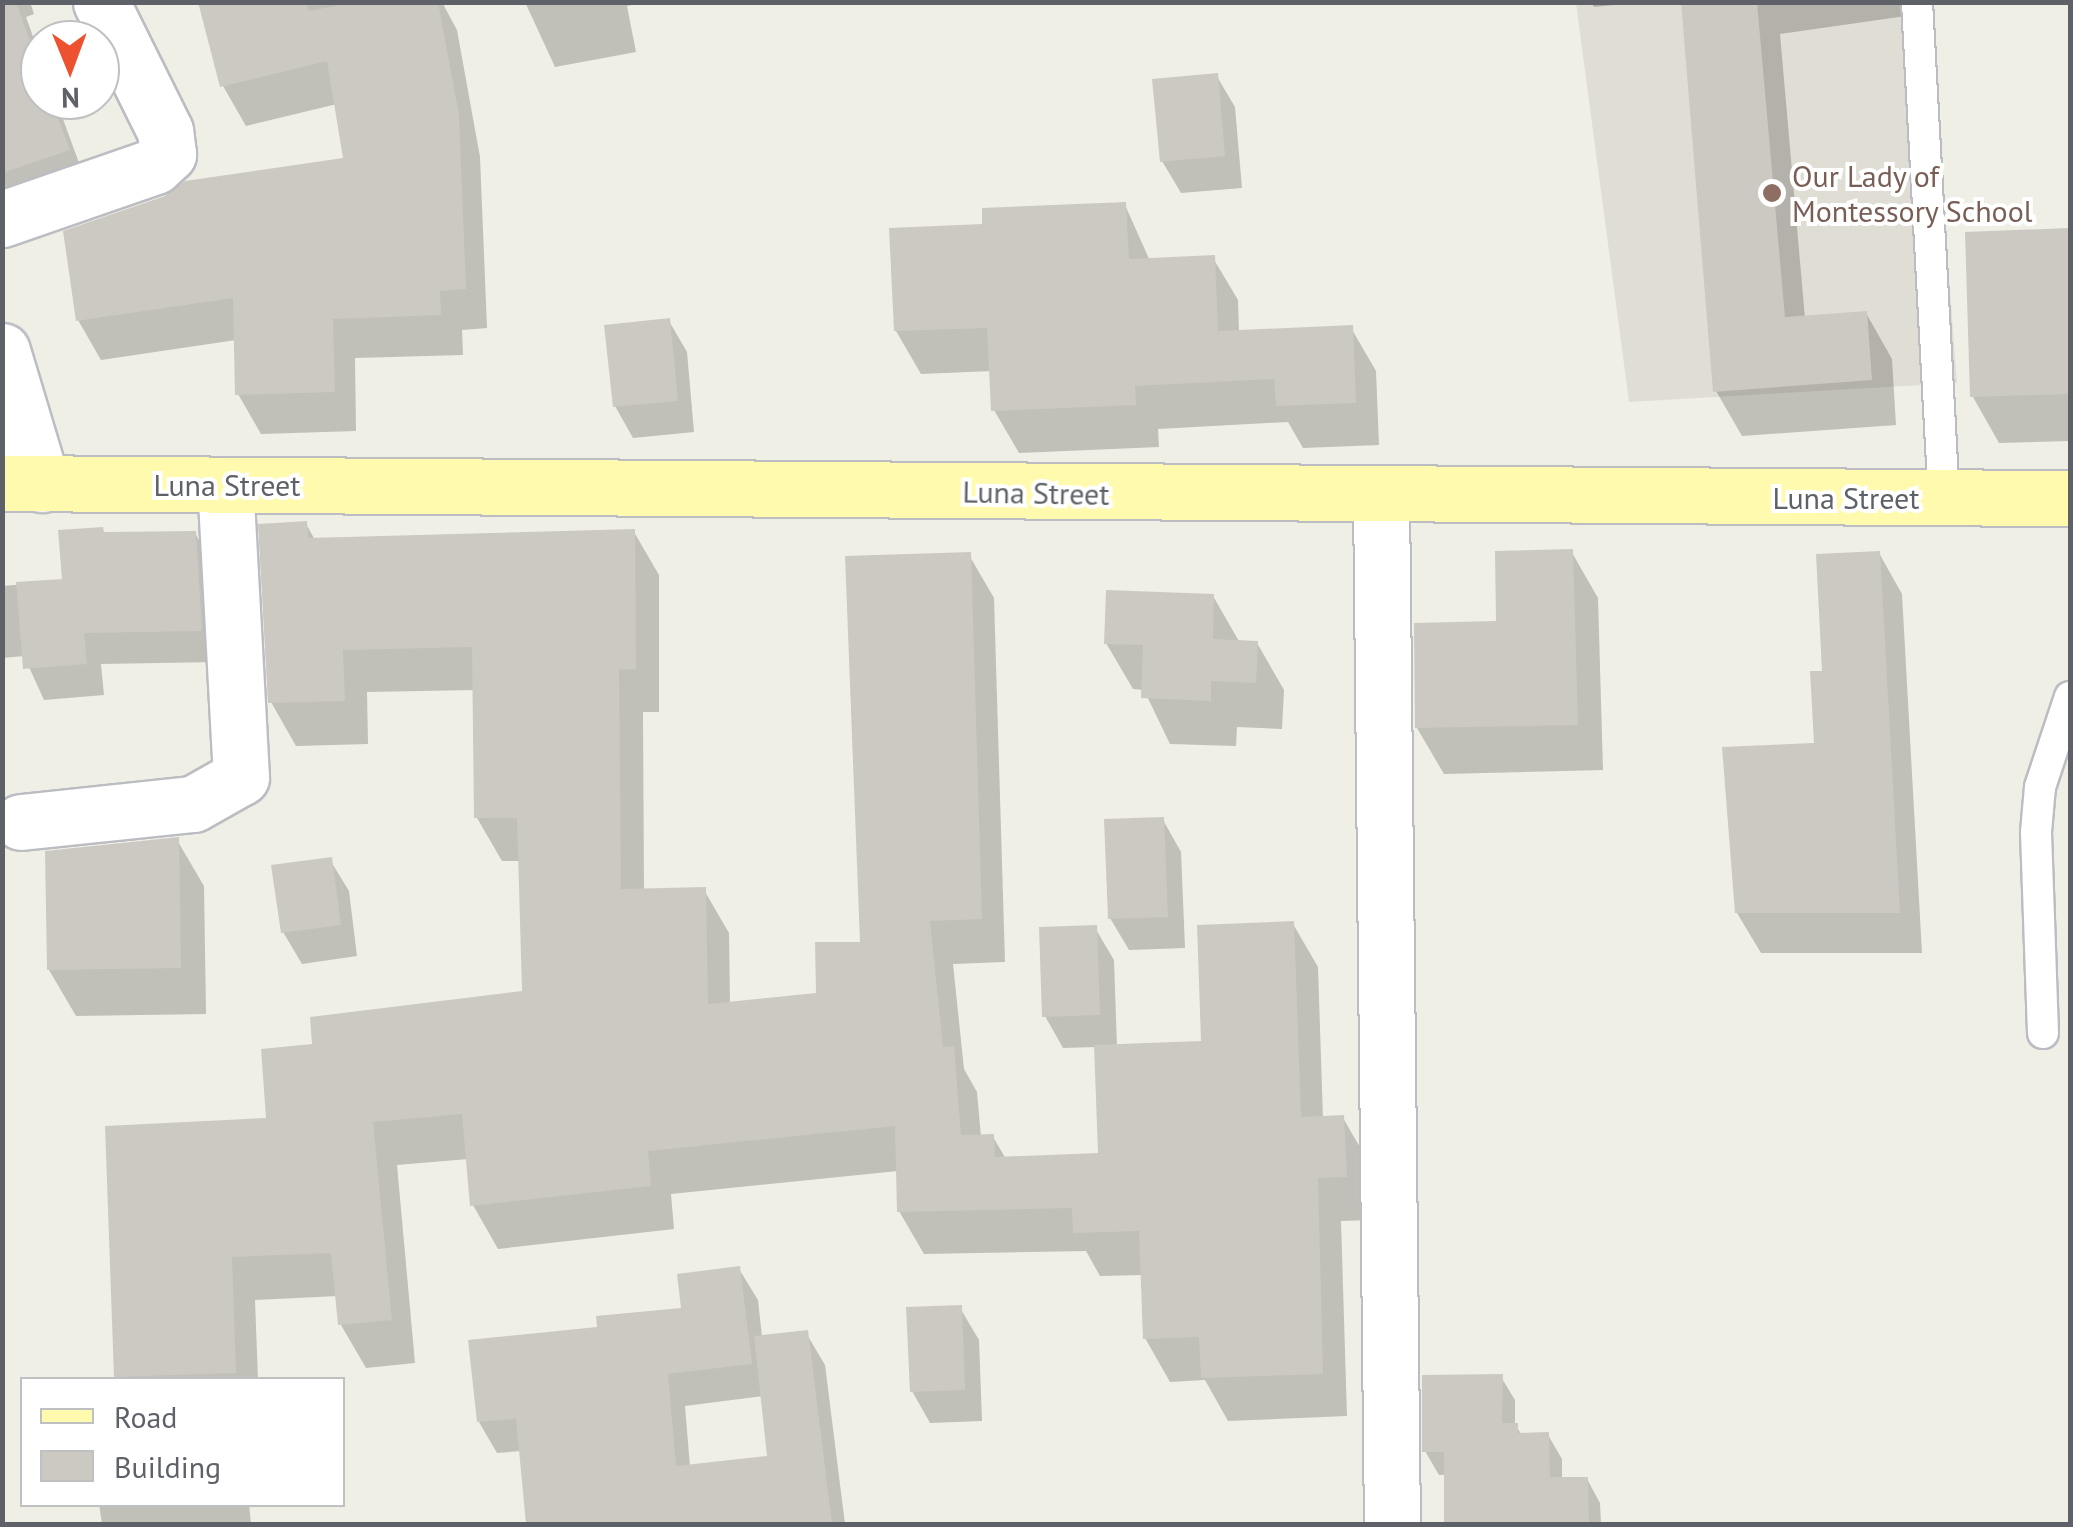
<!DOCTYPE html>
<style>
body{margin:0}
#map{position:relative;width:2073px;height:1527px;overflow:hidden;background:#f0efe6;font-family:"PT Sans",sans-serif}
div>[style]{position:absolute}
.education>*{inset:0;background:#e0ded4}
.shadow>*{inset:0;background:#0003}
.building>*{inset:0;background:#ccc9c3}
.roads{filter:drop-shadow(2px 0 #bbbdc2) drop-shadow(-2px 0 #bbbdc2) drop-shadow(0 2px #bbbdc2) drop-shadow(0 -2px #bbbdc2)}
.service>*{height:30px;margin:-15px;padding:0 15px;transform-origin:15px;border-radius:15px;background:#fff}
.minor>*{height:55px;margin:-27.5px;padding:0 27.5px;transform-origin:27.5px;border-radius:27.5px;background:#fff}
.primary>*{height:55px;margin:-27.5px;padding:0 27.5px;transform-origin:27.5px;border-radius:27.5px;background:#fffaad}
.dots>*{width:28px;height:28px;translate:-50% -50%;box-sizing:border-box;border:5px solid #fff;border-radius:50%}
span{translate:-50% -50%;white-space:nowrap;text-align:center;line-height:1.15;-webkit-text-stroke:8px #fff;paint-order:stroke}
.education-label{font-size:30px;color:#785e54}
.left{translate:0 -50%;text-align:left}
.street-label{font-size:30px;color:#5e6167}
.frame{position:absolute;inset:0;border:5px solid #5e6167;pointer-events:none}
.legend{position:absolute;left:20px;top:1377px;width:325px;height:130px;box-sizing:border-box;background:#fff;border:2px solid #bfc0c2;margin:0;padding:12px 18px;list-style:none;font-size:30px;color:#5e6167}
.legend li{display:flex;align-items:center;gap:20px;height:50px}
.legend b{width:50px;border:2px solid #bfc0c2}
.north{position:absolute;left:20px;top:20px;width:100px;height:100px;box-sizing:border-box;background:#fff;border:2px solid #bfc0c2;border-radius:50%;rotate:179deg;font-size:28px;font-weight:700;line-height:40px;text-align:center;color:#5e6167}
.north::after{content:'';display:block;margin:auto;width:35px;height:45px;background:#ee512f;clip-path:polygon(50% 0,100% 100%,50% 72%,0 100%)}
</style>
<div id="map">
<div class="education">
<div style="clip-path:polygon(1576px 3px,1928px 3px,1957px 383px,1629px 402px)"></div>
</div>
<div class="shadow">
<div style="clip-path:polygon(2px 2px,30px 2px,34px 14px,26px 17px,40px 56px,40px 100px,56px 100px,86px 182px,2px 206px)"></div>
<div style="clip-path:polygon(203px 2px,442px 2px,457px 30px,480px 157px,487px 328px,462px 330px,463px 355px,355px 358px,356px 431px,261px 434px,238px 394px,236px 340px,101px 360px,78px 320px,346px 160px,337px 104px,246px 126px,223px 86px)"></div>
<div style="clip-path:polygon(525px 2px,647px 2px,627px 6px,636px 52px,555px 67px)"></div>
<div style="clip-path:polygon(1591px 2px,1643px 2px,1594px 7px)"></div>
<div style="clip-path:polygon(1683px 2px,1904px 2px,1906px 16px,1780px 34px,1805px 318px,1866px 313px,1892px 359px,1896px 425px,1742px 436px,1716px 391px)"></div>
<div style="clip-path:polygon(1216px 75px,1235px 107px,1242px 188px,1181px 193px,1162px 161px)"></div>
<div style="clip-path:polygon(1125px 205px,1150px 261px,1213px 258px,1238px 300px,1239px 332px,1351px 328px,1376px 371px,1379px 445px,1303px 448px,1288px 422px,1158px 429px,1159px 447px,1019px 453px,994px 410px,992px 371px,921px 374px,896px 331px,985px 226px)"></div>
<div style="clip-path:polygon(2070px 231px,2070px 441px,1999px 443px,1973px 397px,1967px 234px)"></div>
<div style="clip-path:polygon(669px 321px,687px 352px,694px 432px,633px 438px,615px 406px)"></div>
<div style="clip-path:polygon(306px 524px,315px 540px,634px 532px,659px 575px,659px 712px,643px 712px,644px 891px,704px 890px,729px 933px,730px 1004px,819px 995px,862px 944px,969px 555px,994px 598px,1005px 962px,953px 964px,964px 1069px,977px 1092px,981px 1137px,993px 1137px,1006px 1159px,1101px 1155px,1097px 1047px,1063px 1048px,1045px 1016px,1095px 928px,1114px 960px,1117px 1047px,1204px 1043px,1293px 924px,1318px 967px,1323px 1119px,1343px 1118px,1368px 1161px,1371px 1220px,1341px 1221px,1347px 1416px,1228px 1421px,1205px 1380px,1170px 1382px,1145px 1338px,1143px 1275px,1100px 1276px,1086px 1251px,924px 1254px,899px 1211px,898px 1171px,671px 1194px,674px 1229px,498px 1249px,473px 1205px,468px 1159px,397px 1165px,415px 1363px,366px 1368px,341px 1325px,338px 1296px,255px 1300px,258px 1380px,116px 1380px,108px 1128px,268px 1120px,315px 1046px,525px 994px,521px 861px,502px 861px,477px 818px,475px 690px,367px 692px,368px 744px,296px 746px,271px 702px)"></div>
<div style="clip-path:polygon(195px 533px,213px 565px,218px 662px,101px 664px,104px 695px,44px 700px,24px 656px,2px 658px,2px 586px,65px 581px)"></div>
<div style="clip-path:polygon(1571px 551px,1598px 598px,1603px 770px,1444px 774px,1417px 728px,1499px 624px)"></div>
<div style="clip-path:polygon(1879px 553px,1902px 594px,1922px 953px,1761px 953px,1737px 913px,1817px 746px,1825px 673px)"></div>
<div style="clip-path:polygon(1213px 596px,1240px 643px,1257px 643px,1284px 690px,1282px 729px,1237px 727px,1236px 746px,1170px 744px,1144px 690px,1133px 689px,1106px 643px)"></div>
<div style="clip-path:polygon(1163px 820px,1181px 852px,1185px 948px,1129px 950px,1110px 918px)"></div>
<div style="clip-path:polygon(177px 840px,204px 886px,206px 1014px,76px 1016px,49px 970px)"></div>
<div style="clip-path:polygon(330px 860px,349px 891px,357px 956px,302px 964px,283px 932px)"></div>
<div style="clip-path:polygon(evenodd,739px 1269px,758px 1300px,762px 1337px,806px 1333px,825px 1365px,845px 1524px,527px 1524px,521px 1451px,497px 1453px,479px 1422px,600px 1329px,684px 1310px,739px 1269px,763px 1396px,770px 1458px,690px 1467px,685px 1406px,763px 1396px)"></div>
<div style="clip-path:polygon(960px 1308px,979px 1340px,982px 1421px,930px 1423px,912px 1391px)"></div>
<div style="clip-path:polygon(1501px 1377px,1515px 1400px,1515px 1425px,1522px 1435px,1548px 1435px,1562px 1459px,1562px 1480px,1587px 1479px,1600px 1503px,1601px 1524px,1448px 1524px,1447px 1475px,1439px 1475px,1425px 1451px)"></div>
<div style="clip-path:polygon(99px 1504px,249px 1504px,251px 1524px,102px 1524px)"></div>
</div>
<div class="building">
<div style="clip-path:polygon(2px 2px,16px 2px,40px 69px,40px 100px,51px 100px,70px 150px,2px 173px)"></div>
<div style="clip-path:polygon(198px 2px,306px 2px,309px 11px,355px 2px,438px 2px,459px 115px,466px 289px,440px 291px,441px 315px,333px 319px,335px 392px,235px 395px,233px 298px,76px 321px,63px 231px,165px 196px,185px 181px,343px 158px,327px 61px,220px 87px)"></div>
<div style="clip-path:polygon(1681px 2px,1757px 2px,1785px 317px,1867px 311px,1872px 380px,1713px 392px)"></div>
<div style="clip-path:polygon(1218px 73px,1225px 156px,1160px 162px,1152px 79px)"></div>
<div style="clip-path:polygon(1126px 202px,1129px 259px,1215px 255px,1218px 331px,1353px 325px,1356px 403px,1276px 406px,1274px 379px,1135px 386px,1136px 405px,991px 411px,987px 328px,894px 331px,889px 228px,982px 224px,982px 208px)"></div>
<div style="clip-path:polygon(2070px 228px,2070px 394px,1970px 397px,1965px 232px)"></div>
<div style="clip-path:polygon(670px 318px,678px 401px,613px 407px,604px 325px)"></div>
<div style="clip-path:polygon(307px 521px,308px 538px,635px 529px,636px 669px,619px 670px,621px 889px,706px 887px,708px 1004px,816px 993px,815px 942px,860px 942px,845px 556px,971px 552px,982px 919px,930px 921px,943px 1047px,954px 1046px,961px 1135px,994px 1134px,995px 1157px,1098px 1153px,1094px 1045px,1201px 1041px,1197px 925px,1294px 921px,1301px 1117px,1344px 1115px,1347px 1177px,1318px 1178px,1323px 1374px,1201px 1378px,1199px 1337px,1143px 1339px,1139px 1231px,1073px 1233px,1072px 1208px,897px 1212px,895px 1126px,648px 1151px,651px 1186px,470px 1206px,462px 1114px,373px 1122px,392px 1320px,338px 1325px,331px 1253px,232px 1257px,236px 1373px,114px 1377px,105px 1126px,266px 1118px,261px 1049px,312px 1044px,310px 1017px,522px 991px,517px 818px,474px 818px,472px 647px,343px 650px,345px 701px,268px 703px,258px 524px)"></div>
<div style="clip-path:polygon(103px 527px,104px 532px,196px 531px,202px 631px,84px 633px,87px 664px,23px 669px,16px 582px,62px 579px,58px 530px)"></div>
<div style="clip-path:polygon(1573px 549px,1578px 725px,1415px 728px,1414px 623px,1496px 621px,1495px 551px)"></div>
<div style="clip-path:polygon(1880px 551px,1900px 913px,1735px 913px,1722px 747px,1814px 743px,1810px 671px,1822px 671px,1816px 554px)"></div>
<div style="clip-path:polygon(1106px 590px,1214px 594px,1213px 639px,1258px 641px,1256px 683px,1211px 681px,1211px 701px,1141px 698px,1143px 645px,1104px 644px)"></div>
<div style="clip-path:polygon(1164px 817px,1168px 917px,1108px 919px,1104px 819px)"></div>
<div style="clip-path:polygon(179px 837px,181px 968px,47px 970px,45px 851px)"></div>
<div style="clip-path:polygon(332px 857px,341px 925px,281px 933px,271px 865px)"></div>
<div style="clip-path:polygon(1097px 925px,1100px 1015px,1042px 1017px,1039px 927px)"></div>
<div style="clip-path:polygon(740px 1266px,752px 1364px,668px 1374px,676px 1466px,767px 1456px,754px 1336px,808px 1330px,832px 1524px,526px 1524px,516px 1419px,477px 1422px,468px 1340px,597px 1327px,596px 1316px,681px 1308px,677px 1274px)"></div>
<div style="clip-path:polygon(962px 1305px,965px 1390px,910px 1392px,906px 1307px)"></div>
<div style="clip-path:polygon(1503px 1374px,1502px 1423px,1518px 1423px,1518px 1433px,1549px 1432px,1550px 1477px,1588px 1477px,1589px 1524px,1444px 1523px,1444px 1452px,1422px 1452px,1422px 1375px)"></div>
</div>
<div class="roads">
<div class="service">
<div style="left:1917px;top:2px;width:497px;rotate:86.9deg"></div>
<div style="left:2043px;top:1033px;width:201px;rotate:-92deg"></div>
<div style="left:2036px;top:832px;width:45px;rotate:-84.9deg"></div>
<div style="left:2040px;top:787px;width:95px;rotate:-71.6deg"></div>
</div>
<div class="minor">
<div style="left:2px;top:219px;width:162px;rotate:-19.1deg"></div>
<div style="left:155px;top:166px;width:18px;rotate:-43deg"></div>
<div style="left:168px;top:154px;width:23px;rotate:-97deg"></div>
<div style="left:165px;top:131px;width:144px;rotate:-116.4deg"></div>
<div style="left:2px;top:351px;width:139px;rotate:73.3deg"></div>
<div style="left:1381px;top:496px;width:1028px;rotate:89.39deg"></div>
<div style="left:21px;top:822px;width:173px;rotate:-6deg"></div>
<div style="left:193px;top:804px;width:55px;rotate:-29.4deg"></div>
<div style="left:241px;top:777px;width:292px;rotate:-93.1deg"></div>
</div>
<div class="primary">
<div style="left:2px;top:483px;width:2068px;rotate:0.42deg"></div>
</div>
</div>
<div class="dots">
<div style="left:1772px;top:193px;background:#8d6e63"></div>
</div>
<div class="education-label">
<span class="left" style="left:1792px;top:193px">Our Lady of<br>Montessory School</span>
</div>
<div class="street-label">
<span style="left:227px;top:485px">Luna Street</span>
<span style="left:1036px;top:493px;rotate:1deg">Luna Street</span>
<span style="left:1846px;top:498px">Luna Street</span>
</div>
<div class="frame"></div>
<ul class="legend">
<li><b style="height:12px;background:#fffaad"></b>Road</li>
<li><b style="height:28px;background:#ccc9c3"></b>Building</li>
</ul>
<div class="north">N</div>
</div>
